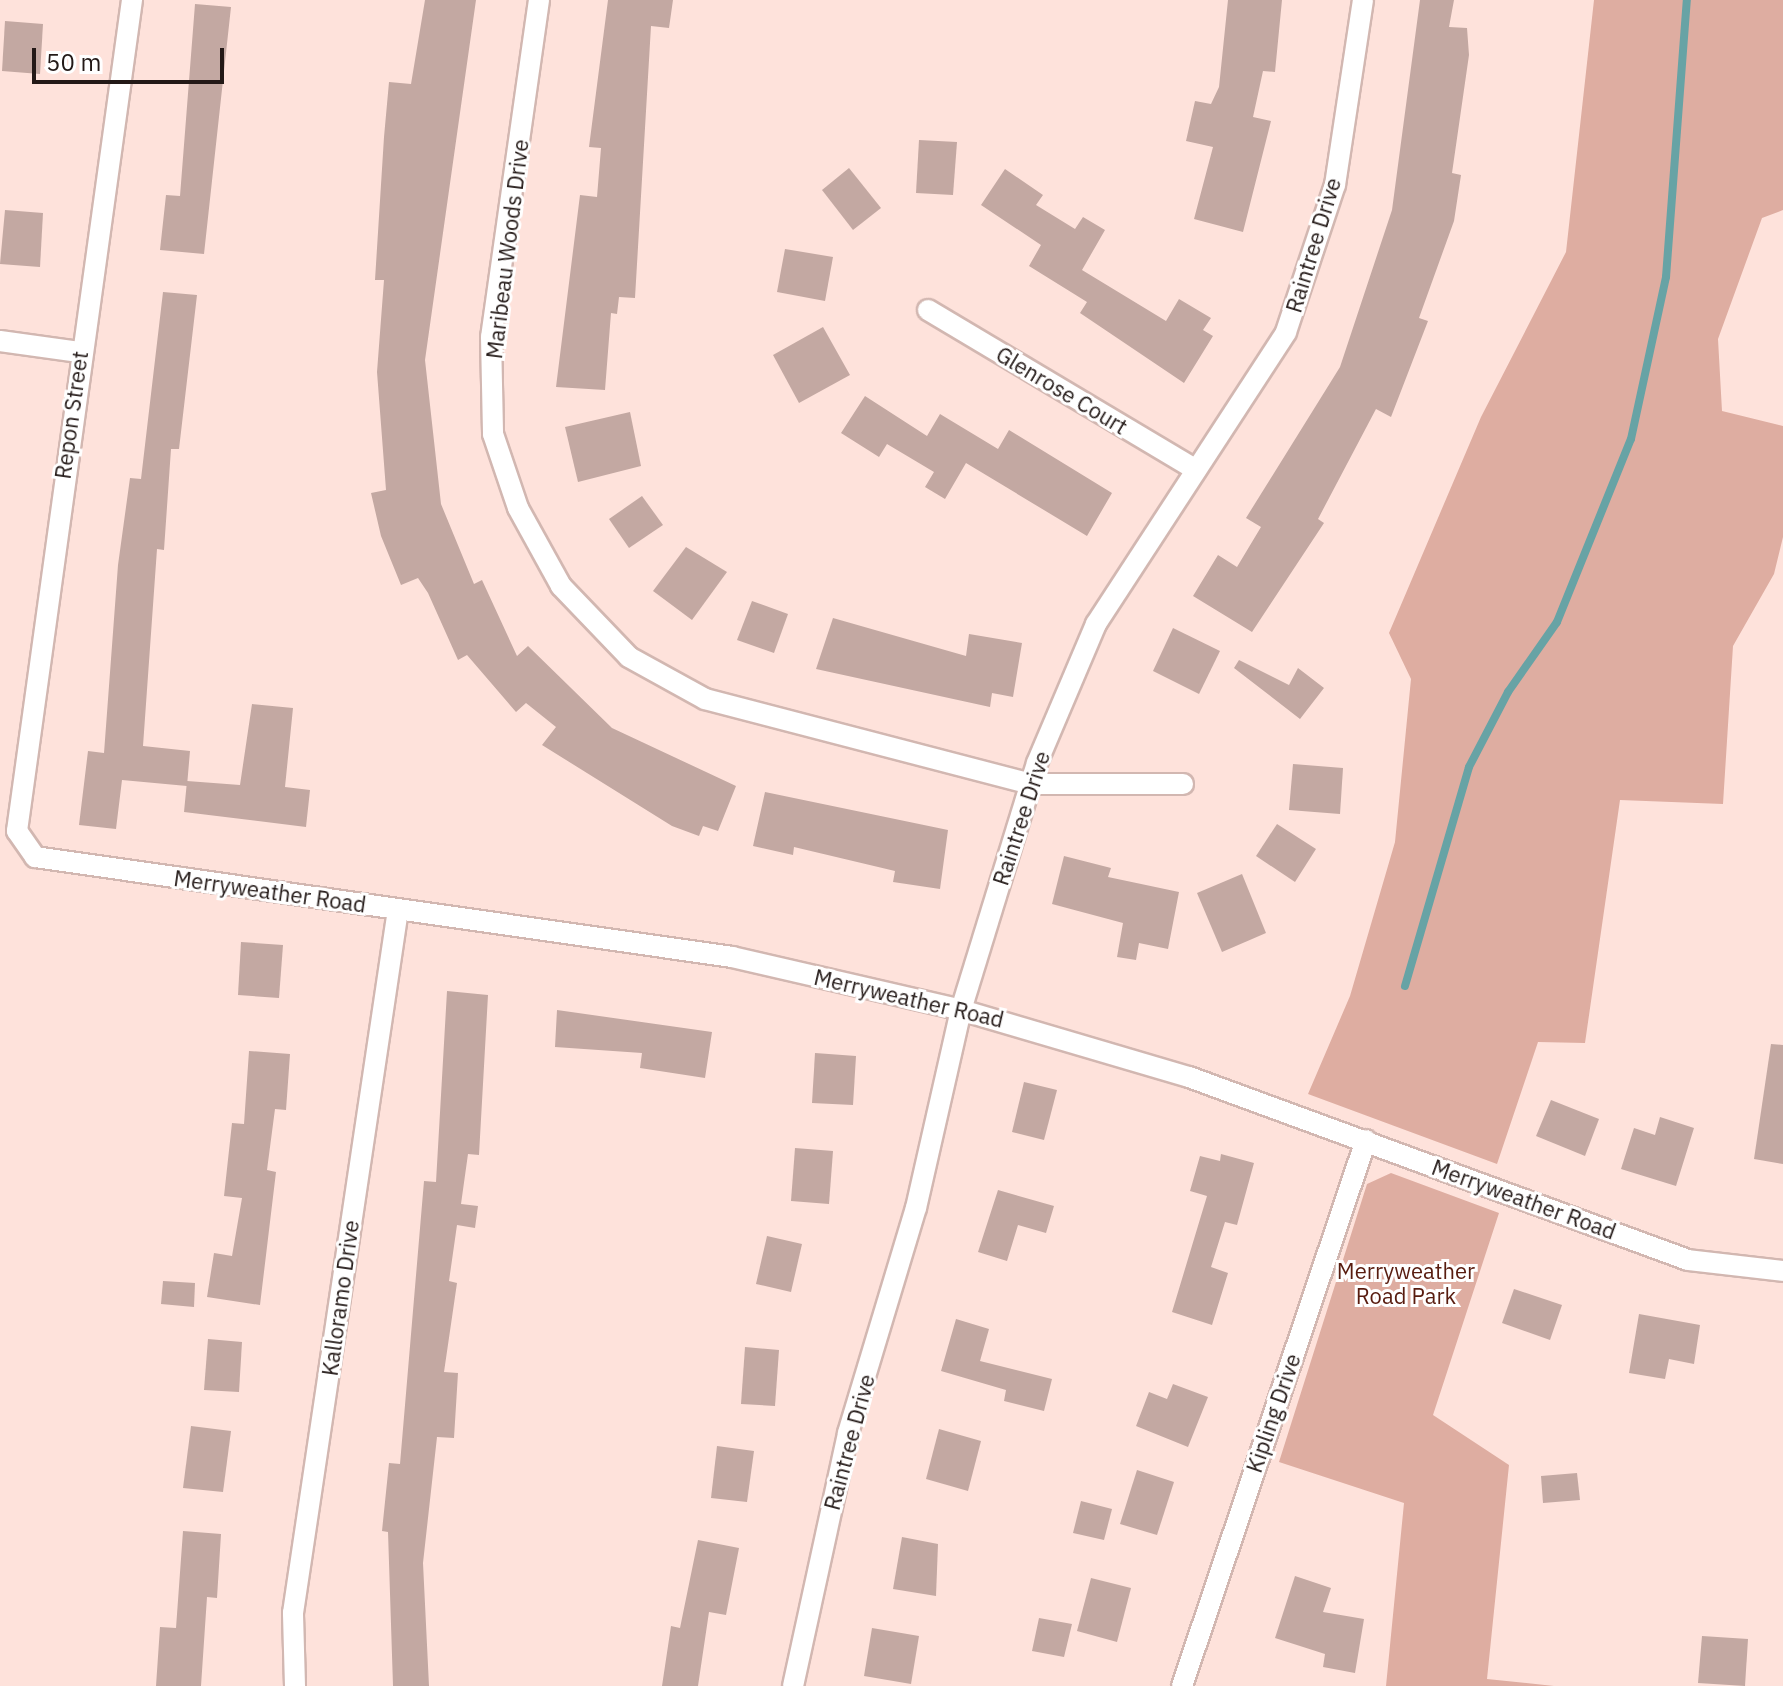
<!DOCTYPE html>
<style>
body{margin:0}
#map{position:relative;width:1783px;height:1686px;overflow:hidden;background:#fee2db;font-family:"IBM Plex Sans",sans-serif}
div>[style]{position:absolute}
.green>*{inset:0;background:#deada1}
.stream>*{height:8px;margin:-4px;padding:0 4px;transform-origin:4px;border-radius:4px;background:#67a3a5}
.building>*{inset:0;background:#c3a8a2}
.roads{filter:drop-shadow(2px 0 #d2b7b1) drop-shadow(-2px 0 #d2b7b1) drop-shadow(0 2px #d2b7b1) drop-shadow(0 -2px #d2b7b1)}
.street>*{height:20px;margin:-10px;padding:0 10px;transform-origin:10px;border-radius:10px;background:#fff}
span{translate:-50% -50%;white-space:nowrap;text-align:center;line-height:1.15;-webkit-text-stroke:6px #fff;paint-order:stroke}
.street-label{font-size:22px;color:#231917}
.park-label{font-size:22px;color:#581c0f}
.scale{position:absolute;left:32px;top:48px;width:192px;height:36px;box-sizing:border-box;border:4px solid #231917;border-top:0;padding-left:10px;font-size:24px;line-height:28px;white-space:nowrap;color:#231917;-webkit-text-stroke:6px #fff;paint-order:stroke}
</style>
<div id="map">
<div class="green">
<div style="clip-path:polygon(1594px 0,1783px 0,1783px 210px,1762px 218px,1718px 339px,1722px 411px,1783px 426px,1783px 537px,1774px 574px,1733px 646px,1723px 804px,1620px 800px,1585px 1043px,1538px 1042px,1497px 1164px,1308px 1094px,1350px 996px,1395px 842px,1411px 679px,1389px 633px,1481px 417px,1566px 252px)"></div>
<div style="clip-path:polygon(1391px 1173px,1499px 1213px,1433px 1415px,1509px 1465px,1487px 1679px,1554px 1686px,1386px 1686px,1404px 1503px,1279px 1462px,1367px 1184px)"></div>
</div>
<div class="stream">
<div style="left:1405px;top:986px;width:228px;rotate:-73.7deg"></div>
<div style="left:1469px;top:767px;width:85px;rotate:-62.5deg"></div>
<div style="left:1508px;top:692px;width:85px;rotate:-55deg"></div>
<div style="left:1557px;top:622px;width:197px;rotate:-68deg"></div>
<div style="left:1631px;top:439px;width:166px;rotate:-77.8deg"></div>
<div style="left:1666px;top:277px;width:278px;rotate:-85.7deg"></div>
</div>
<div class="building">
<div style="clip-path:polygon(425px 0,476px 0,425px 360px,441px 504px,474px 584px,482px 580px,517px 656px,528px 646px,612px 728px,736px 786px,718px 831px,703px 826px,699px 836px,672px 826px,542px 745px,556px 727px,526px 703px,516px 712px,467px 655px,458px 660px,428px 593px,418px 578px,401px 585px,381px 536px,371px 493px,386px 490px,377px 372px,384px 280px,375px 280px,384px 137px,389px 82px,411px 84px)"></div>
<div style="clip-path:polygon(608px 0,673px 0,669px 28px,651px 26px,635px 298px,619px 297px,617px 314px,611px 313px,605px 390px,556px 387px,580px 195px,597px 197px,601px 148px,589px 147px)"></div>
<div style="clip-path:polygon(1228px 0,1282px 0,1275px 72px,1263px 71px,1253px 117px,1271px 121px,1243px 232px,1194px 219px,1213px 147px,1186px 141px,1195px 101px,1211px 104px,1219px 87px)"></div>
<div style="clip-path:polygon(1420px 0,1454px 0,1449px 27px,1467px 28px,1469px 55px,1452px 173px,1461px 175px,1454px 221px,1419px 318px,1428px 321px,1391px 417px,1376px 409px,1318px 519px,1324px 523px,1252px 632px,1193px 596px,1218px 555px,1237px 567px,1261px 527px,1246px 518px,1340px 367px,1392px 210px)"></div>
<div style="clip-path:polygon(195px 4px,231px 7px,204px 254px,160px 250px,166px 195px,180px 196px)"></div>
<div style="clip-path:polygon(5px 21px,43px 24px,40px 74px,2px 71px)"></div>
<div style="clip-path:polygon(919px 140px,957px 142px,953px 195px,916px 193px)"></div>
<div style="clip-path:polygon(849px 168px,881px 208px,853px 230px,822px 190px)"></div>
<div style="clip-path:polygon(1005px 169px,1043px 195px,1036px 205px,1075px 229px,1083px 217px,1105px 230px,1082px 270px,1166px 321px,1179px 299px,1211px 318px,1203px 330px,1213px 336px,1184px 383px,1080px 313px,1087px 302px,1029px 266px,1041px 245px,981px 205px)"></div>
<div style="clip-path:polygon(5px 210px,43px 213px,40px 267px,0 264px)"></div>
<div style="clip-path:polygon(785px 249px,833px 257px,825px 301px,777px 292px)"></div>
<div style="clip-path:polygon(163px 292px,197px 295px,179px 449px,171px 449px,164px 550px,157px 549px,143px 746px,190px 751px,187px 786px,122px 780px,116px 829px,79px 825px,88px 751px,104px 753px,118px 565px,130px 478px,141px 479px)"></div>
<div style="clip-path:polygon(823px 327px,850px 375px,799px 403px,773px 355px)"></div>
<div style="clip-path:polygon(865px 396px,927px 436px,940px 414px,998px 449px,1009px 430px,1112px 493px,1087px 536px,966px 463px,945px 499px,925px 487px,934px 472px,887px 444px,879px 457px,841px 433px)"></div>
<div style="clip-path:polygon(630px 412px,641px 466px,578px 482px,565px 427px)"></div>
<div style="clip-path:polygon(642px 496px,663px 525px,629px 548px,609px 519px)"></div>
<div style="clip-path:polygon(686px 547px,727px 572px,692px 620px,653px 591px)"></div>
<div style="clip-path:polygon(752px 601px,788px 614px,774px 653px,737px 640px)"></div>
<div style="clip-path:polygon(833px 618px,966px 656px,969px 634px,1022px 643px,1013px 697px,992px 693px,990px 707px,816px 669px)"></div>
<div style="clip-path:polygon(1173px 628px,1220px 651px,1199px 694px,1153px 671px)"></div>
<div style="clip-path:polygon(1239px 660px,1289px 685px,1298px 668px,1324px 688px,1300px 719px,1234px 668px)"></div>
<div style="clip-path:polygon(252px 704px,293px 708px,285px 787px,310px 790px,306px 827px,184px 812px,187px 781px,240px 785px)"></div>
<div style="clip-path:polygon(1293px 764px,1343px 768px,1340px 814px,1289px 810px)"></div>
<div style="clip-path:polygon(765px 792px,948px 830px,940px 889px,893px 882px,895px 871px,794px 847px,793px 855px,753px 846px)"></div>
<div style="clip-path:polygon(1277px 824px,1316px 849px,1295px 882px,1256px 856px)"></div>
<div style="clip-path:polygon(1064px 856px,1111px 868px,1108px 877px,1179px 892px,1168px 949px,1139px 943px,1136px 960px,1117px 957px,1123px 923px,1052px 904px)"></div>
<div style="clip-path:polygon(1242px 874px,1266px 933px,1222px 952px,1197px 893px)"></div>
<div style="clip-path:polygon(241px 942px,283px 945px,279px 998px,238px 995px)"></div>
<div style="clip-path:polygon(447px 991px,488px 995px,479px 1155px,468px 1154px,461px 1204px,478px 1206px,475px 1228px,457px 1225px,449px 1281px,457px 1283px,444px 1372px,458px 1373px,454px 1438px,437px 1437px,423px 1563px,429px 1686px,393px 1686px,388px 1532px,382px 1531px,389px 1463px,400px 1464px,424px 1181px,436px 1182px)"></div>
<div style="clip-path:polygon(557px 1010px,712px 1032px,705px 1078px,640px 1068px,642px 1053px,555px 1047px)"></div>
<div style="clip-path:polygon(1771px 1044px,1783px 1045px,1783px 1164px,1754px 1159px)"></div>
<div style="clip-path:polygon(249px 1051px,290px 1054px,286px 1110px,275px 1109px,267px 1170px,276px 1172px,260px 1305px,207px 1297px,214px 1253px,232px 1256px,242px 1198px,224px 1196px,232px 1123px,244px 1124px)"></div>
<div style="clip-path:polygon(815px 1053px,856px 1056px,853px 1105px,812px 1103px)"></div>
<div style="clip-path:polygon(1024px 1082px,1057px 1090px,1044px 1140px,1012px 1132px)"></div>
<div style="clip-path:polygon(1551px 1100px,1599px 1119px,1585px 1156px,1536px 1136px)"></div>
<div style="clip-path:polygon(1660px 1117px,1694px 1128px,1676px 1186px,1621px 1169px,1634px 1128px,1655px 1135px)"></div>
<div style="clip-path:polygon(795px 1148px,833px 1151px,829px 1204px,791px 1201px)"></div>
<div style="clip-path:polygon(1221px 1154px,1254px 1163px,1237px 1225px,1225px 1222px,1211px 1267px,1228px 1273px,1212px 1325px,1172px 1312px,1207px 1196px,1190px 1191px,1200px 1156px,1220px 1161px)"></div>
<div style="clip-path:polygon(998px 1190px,1054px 1206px,1046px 1233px,1018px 1225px,1007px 1261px,978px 1252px)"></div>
<div style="clip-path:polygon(767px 1236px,802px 1244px,791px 1292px,756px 1284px)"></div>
<div style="clip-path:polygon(163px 1281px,195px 1283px,194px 1307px,161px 1304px)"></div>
<div style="clip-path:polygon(1514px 1289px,1562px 1305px,1550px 1340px,1502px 1323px)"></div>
<div style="clip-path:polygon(1639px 1314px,1700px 1325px,1694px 1364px,1669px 1359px,1665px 1379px,1629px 1373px)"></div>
<div style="clip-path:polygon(956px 1319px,989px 1329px,980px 1361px,1052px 1379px,1044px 1411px,1004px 1401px,1006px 1390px,941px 1371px)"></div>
<div style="clip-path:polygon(208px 1339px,242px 1342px,239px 1392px,204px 1390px)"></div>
<div style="clip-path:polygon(745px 1347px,779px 1350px,775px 1406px,741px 1404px)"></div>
<div style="clip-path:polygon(1173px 1384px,1208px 1397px,1188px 1447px,1136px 1426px,1149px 1392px,1167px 1399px)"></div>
<div style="clip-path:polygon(191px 1426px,231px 1431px,223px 1492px,183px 1488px)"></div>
<div style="clip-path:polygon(939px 1429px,981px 1441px,968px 1491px,926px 1479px)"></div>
<div style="clip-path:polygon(717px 1446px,754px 1451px,747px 1502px,711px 1498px)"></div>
<div style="clip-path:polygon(1137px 1470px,1174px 1482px,1157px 1535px,1120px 1524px)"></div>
<div style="clip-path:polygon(1577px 1473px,1580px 1500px,1543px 1503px,1541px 1476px)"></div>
<div style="clip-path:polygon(1081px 1501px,1112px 1509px,1104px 1540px,1073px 1533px)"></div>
<div style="clip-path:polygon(183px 1531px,221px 1534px,217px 1598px,207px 1597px,201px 1686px,156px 1686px,160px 1627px,176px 1628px)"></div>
<div style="clip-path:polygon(902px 1537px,938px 1544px,936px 1596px,893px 1589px)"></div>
<div style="clip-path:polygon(698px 1540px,739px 1548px,726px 1615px,709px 1612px,698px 1686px,662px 1686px,671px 1626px,680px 1628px)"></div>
<div style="clip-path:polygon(1295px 1576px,1331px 1588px,1323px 1612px,1364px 1619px,1355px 1673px,1323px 1667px,1325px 1654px,1275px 1638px)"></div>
<div style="clip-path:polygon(1091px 1578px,1131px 1588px,1117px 1642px,1077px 1631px)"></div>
<div style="clip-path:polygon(1039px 1618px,1072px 1624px,1064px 1657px,1032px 1651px)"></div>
<div style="clip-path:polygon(872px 1628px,919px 1636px,911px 1684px,864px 1676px)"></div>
<div style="clip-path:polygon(1702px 1636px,1748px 1639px,1745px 1686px,1698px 1683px)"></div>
</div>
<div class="roads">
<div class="street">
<div style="left:132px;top:0;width:839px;rotate:97.88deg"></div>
<div style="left:17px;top:831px;width:32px;rotate:55deg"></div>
<div style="left:35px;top:857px;width:704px;rotate:8.16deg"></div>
<div style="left:732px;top:957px;width:235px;rotate:13deg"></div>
<div style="left:961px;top:1010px;width:238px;rotate:16.4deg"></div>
<div style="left:1189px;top:1077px;width:531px;rotate:20.14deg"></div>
<div style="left:1688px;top:1260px;width:96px;rotate:6.6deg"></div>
<div style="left:539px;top:0;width:340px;rotate:98.1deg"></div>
<div style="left:491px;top:337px;width:97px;rotate:88.8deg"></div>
<div style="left:493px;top:434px;width:78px;rotate:71.3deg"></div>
<div style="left:518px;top:508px;width:89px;rotate:61.1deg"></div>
<div style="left:561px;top:586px;width:98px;rotate:46.2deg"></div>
<div style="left:629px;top:657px;width:87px;rotate:28.9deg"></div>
<div style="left:705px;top:699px;width:337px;rotate:14.6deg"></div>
<div style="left:1031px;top:784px;width:152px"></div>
<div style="left:928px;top:310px;width:312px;rotate:30.8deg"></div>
<div style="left:0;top:341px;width:80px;rotate:7.9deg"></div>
<div style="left:295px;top:1686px;width:73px;rotate:-91.6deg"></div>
<div style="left:293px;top:1613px;width:711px;rotate:-81.51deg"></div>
<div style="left:793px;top:1686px;width:259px;rotate:-77.7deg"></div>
<div style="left:848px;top:1433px;width:235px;rotate:-73.2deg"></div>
<div style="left:916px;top:1208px;width:203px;rotate:-77.2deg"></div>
<div style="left:961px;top:1010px;width:258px;rotate:-72.9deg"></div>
<div style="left:1037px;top:763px;width:151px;rotate:-67deg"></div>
<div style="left:1096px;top:624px;width:348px;rotate:-56.9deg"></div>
<div style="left:1286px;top:332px;width:155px;rotate:-71.6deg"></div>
<div style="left:1335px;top:185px;width:187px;rotate:-81.4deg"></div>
<div style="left:1182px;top:1686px;width:576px;rotate:-71.38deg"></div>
</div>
</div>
<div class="street-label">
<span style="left:1313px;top:245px;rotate:-73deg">Raintree Drive</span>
<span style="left:507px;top:249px;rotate:-83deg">Maribeau Woods Drive</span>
<span style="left:1062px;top:390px;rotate:31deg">Glenrose Court</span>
<span style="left:71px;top:415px;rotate:-82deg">Repon Street</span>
<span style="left:1021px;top:818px;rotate:-72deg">Raintree Drive</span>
<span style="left:270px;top:891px;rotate:8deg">Merryweather Road</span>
<span style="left:909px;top:998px;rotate:13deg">Merryweather Road</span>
<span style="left:1524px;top:1199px;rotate:20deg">Merryweather Road</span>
<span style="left:340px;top:1298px;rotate:-82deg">Kalloramo Drive</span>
<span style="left:1273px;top:1413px;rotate:-71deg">Kipling Drive</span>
<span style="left:849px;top:1442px;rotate:-75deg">Raintree Drive</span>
</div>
<div class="park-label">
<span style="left:1406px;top:1283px">Merryweather<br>Road Park</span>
</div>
<div class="scale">50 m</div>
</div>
